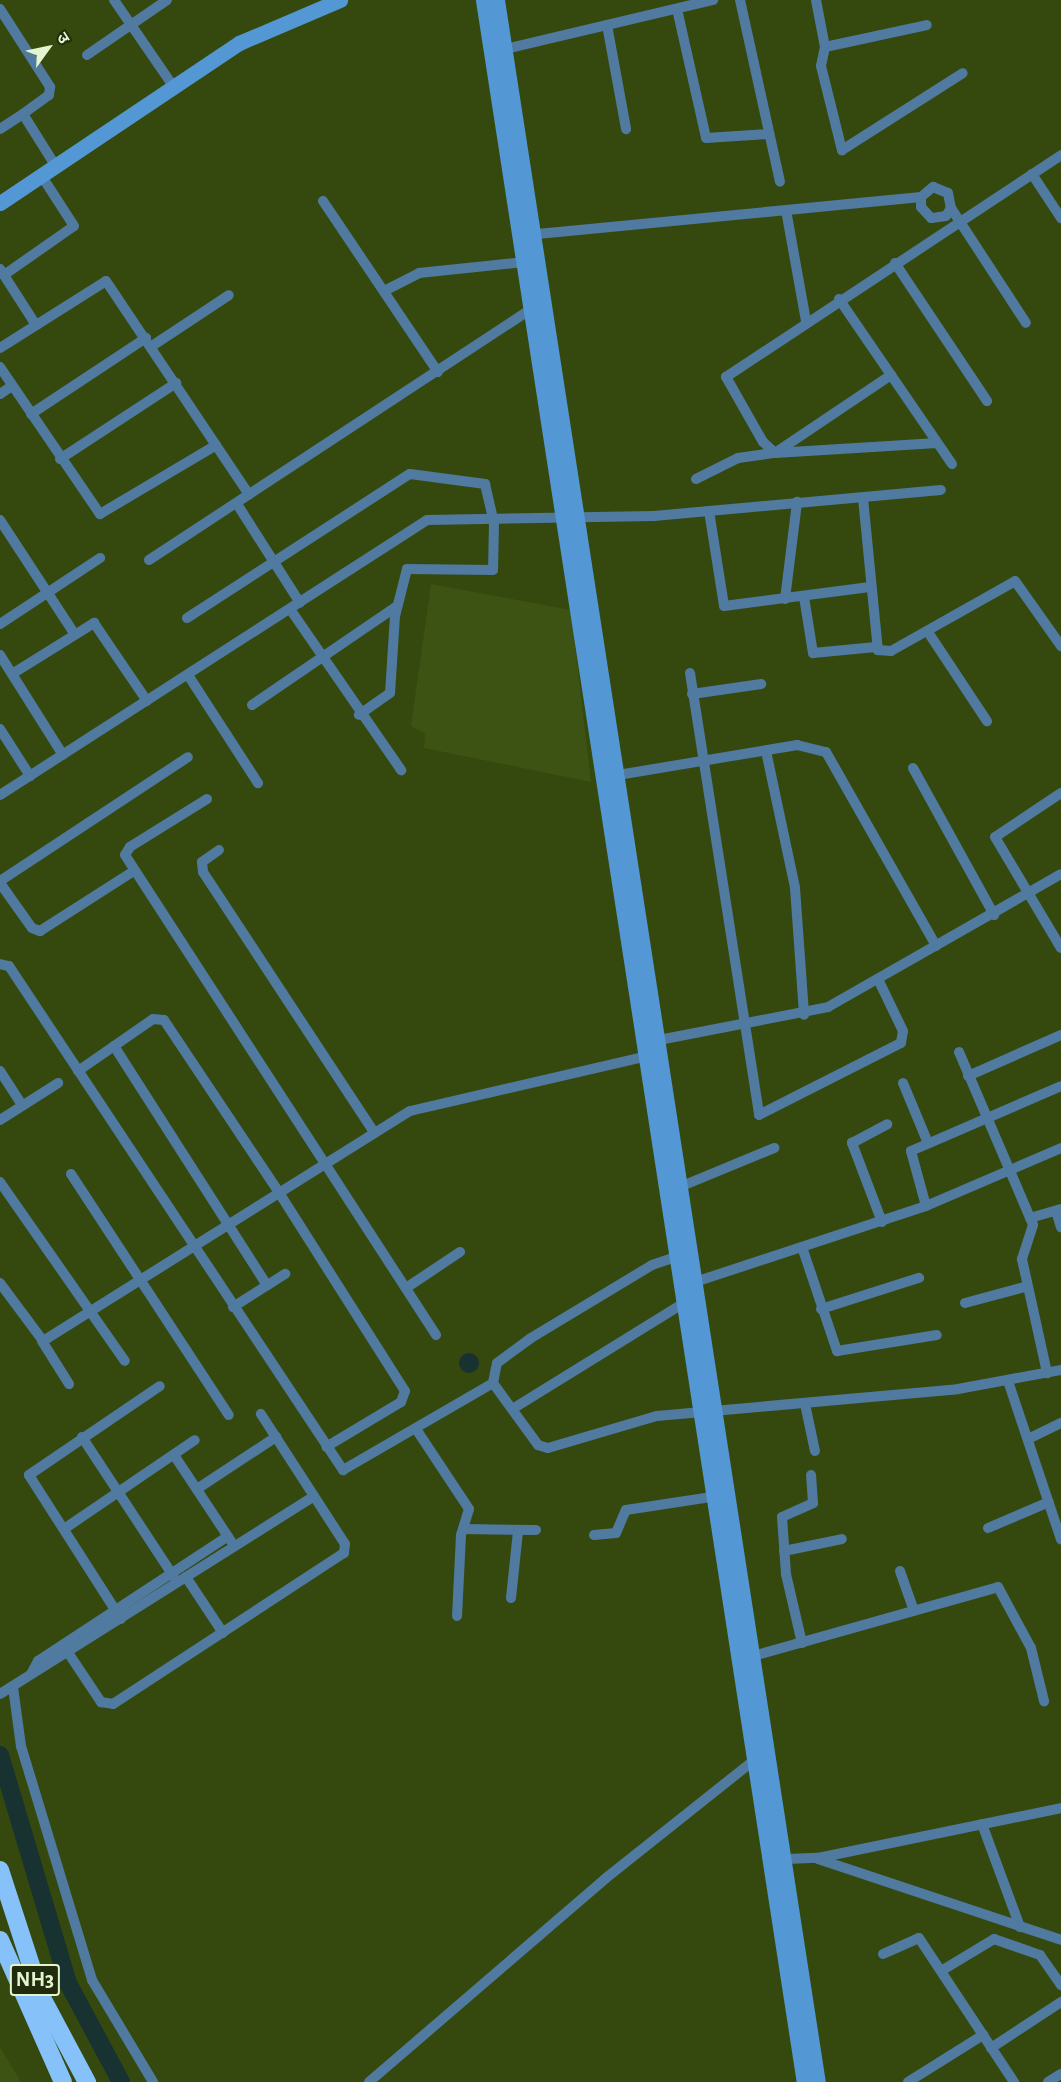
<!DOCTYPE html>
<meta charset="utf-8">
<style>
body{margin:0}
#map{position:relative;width:1061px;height:2082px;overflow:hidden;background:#35490f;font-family:"Alegreya Sans","Noto Sans Devanagari",sans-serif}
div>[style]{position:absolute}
.built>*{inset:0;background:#3c5313}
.water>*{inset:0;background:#173230}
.round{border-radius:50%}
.river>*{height:18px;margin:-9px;padding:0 9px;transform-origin:9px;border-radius:9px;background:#173230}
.street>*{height:10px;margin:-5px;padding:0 5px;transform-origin:5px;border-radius:5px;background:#507aa0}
.secondary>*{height:15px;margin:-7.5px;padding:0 7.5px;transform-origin:7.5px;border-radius:7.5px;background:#5398d4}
.highway>*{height:18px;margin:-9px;padding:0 9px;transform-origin:9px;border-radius:9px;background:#86c2f9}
span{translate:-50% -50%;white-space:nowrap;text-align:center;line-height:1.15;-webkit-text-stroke:4.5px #202c0d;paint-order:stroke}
.shield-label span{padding:2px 4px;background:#202c0d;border:2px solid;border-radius:4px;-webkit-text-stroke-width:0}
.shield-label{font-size:21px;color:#e3f4ce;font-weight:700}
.north{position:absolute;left:18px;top:18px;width:60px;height:60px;-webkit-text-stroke:4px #202c0d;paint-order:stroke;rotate:57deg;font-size:16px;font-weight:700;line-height:24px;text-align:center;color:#e3f4ce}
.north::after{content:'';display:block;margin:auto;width:21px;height:27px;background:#e3f4ce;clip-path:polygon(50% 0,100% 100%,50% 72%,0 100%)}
</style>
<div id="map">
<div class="built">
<div style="clip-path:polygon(431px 584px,571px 610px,591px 782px,424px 748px,425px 734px,411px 726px)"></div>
<div style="clip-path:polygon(0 2047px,21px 2082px,0 2082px)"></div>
</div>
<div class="water">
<div class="round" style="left:459px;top:1353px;width:20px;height:20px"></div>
</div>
<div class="river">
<div style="left:0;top:1755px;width:238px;rotate:73.4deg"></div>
<div style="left:68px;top:1983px;width:112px;rotate:61.8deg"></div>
</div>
<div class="street">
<div style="left:114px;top:0;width:104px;rotate:55.5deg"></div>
<div style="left:740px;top:0;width:186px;rotate:77.6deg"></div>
<div style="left:816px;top:0;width:48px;rotate:79.2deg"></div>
<div style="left:825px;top:47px;width:19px;rotate:102deg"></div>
<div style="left:821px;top:66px;width:87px;rotate:76deg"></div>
<div style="left:842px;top:150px;width:143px;rotate:-32.5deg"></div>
<div style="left:0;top:9px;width:93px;rotate:57.3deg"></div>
<div style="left:50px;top:87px;width:8px;rotate:97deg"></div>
<div style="left:49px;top:95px;width:32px;rotate:144deg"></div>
<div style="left:23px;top:114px;width:60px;rotate:57.9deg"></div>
<div style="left:677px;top:9px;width:132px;rotate:77.3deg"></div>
<div style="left:706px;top:138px;width:63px;rotate:-3.6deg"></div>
<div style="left:607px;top:25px;width:106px;rotate:79.6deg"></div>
<div style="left:825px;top:47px;width:104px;rotate:-12.2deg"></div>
<div style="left:505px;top:49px;width:214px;rotate:-13.3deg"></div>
<div style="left:87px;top:55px;width:97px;rotate:-34.5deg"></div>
<div style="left:0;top:129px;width:27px;rotate:-33deg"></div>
<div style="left:1032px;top:174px;width:53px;rotate:56.6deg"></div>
<div style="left:323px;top:201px;width:206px;rotate:56.1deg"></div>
<div style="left:951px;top:208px;width:9px;rotate:122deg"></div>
<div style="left:946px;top:216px;width:15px;rotate:172deg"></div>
<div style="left:931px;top:218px;width:15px;rotate:-132deg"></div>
<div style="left:921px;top:207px;width:10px;rotate:-90deg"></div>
<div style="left:921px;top:197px;width:16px;rotate:-40deg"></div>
<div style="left:933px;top:187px;width:16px;rotate:22deg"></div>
<div style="left:948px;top:193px;width:15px;rotate:79deg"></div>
<div style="left:951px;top:208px;width:137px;rotate:56.9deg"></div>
<div style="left:786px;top:210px;width:113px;rotate:79.8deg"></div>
<div style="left:527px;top:235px;width:396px;rotate:-5.5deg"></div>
<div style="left:895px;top:263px;width:166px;rotate:56.3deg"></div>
<div style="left:0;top:269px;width:67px;rotate:57.3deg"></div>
<div style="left:4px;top:275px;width:85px;rotate:-35deg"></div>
<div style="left:74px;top:226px;width:61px;rotate:-122.9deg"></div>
<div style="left:386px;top:290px;width:37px;rotate:-27deg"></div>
<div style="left:419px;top:273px;width:107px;rotate:-5.9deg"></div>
<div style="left:839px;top:299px;width:200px;rotate:55.6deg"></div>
<div style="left:152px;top:346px;width:92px;rotate:-33.5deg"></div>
<div style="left:0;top:348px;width:125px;rotate:-32.3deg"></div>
<div style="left:106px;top:281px;width:257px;rotate:56.2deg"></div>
<div style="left:0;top:367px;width:178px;rotate:55.8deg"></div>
<div style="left:100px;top:514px;width:135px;rotate:-30.7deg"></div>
<div style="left:0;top:394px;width:14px;rotate:-34deg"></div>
<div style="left:31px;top:414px;width:138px;rotate:-33.5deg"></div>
<div style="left:937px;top:443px;width:162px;rotate:176.5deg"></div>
<div style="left:775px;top:453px;width:16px;rotate:-137deg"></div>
<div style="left:763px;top:442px;width:75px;rotate:-119.6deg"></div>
<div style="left:726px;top:377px;width:402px;rotate:-33.5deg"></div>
<div style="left:60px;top:459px;width:139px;rotate:-33.2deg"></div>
<div style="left:696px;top:479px;width:47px;rotate:-26.6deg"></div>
<div style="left:738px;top:458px;width:37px;rotate:-8deg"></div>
<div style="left:775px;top:453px;width:140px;rotate:-33.9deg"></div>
<div style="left:863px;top:498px;width:153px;rotate:84.4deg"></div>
<div style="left:878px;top:650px;width:13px;rotate:4deg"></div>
<div style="left:891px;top:651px;width:142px;rotate:-29.4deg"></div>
<div style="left:1015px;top:581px;width:80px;rotate:54.7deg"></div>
<div style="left:237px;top:504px;width:117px;rotate:57.5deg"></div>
<div style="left:709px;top:511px;width:96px;rotate:81deg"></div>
<div style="left:724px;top:606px;width:147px;rotate:-7.4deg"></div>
<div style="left:0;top:520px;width:135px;rotate:56.8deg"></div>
<div style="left:149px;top:560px;width:459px;rotate:-33.3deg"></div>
<div style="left:804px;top:597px;width:57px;rotate:80.9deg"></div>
<div style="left:813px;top:653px;width:63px;rotate:-5.4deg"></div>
<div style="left:785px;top:599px;width:98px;rotate:-82.9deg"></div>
<div style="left:290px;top:609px;width:196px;rotate:55.4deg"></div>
<div style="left:187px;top:618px;width:265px;rotate:-32.9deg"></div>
<div style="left:410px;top:474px;width:76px;rotate:7.6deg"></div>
<div style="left:485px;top:484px;width:40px;rotate:77deg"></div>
<div style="left:494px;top:523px;width:47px;rotate:91.2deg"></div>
<div style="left:493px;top:570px;width:86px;rotate:-179.3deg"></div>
<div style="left:407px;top:569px;width:49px;rotate:104.3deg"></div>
<div style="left:395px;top:616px;width:77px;rotate:93.7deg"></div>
<div style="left:390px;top:693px;width:38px;rotate:145deg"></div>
<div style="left:0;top:624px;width:120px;rotate:-33.4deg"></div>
<div style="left:928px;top:632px;width:107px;rotate:56.5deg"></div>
<div style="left:0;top:655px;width:118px;rotate:57.8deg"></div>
<div style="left:690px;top:673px;width:447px;rotate:81.1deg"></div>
<div style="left:759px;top:1115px;width:159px;rotate:-26.9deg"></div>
<div style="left:901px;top:1043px;width:12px;rotate:-81deg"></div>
<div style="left:903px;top:1031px;width:58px;rotate:-115.7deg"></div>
<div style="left:12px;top:674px;width:97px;rotate:-31.9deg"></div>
<div style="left:94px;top:623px;width:94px;rotate:55.8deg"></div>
<div style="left:188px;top:675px;width:129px;rotate:57.1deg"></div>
<div style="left:692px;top:694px;width:70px;rotate:-8.2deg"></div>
<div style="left:252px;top:705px;width:176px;rotate:-34.3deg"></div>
<div style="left:0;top:729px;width:56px;rotate:57.4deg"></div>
<div style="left:766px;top:751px;width:140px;rotate:78deg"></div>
<div style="left:795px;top:888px;width:127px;rotate:85.9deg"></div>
<div style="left:913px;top:768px;width:168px;rotate:61.1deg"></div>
<div style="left:612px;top:776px;width:188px;rotate:-9.5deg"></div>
<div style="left:797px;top:745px;width:30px;rotate:14deg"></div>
<div style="left:826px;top:752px;width:223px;rotate:60.4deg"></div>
<div style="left:1061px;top:793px;width:79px;rotate:146.3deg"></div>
<div style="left:995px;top:837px;width:129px;rotate:59.3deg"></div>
<div style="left:0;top:795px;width:508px;rotate:-32.78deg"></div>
<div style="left:427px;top:520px;width:227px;rotate:-1deg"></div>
<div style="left:654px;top:516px;width:288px;rotate:-5.2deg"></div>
<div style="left:207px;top:799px;width:91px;rotate:148.1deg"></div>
<div style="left:130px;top:847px;width:9px;rotate:122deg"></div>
<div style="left:125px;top:855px;width:572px;rotate:57.06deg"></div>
<div style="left:219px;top:850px;width:21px;rotate:145deg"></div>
<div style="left:202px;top:862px;width:10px;rotate:84deg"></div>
<div style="left:203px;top:872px;width:310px;rotate:56.7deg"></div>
<div style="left:0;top:881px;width:225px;rotate:-33.4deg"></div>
<div style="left:0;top:883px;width:55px;rotate:54.6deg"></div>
<div style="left:32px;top:928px;width:9px;rotate:21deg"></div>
<div style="left:40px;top:931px;width:112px;rotate:-32.6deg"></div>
<div style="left:0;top:964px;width:9px;rotate:13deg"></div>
<div style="left:9px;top:966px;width:605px;rotate:56.47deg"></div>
<div style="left:343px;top:1470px;width:173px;rotate:-30.1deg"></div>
<div style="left:493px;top:1383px;width:77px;rotate:54deg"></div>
<div style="left:538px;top:1445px;width:10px;rotate:17deg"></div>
<div style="left:548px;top:1448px;width:114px;rotate:-16.4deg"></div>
<div style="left:657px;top:1416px;width:302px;rotate:-5.1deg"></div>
<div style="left:958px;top:1389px;width:105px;rotate:-10.5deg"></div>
<div style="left:659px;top:1040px;width:172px;rotate:-11deg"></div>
<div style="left:828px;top:1007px;width:268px;rotate:-29.7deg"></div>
<div style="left:114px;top:1046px;width:284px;rotate:57.4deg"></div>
<div style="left:959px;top:1052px;width:188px;rotate:66.8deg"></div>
<div style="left:1033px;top:1225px;width:36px;rotate:108deg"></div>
<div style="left:1022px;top:1259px;width:117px;rotate:77.6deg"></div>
<div style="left:0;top:1071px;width:40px;rotate:57.1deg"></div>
<div style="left:78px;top:1071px;width:91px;rotate:-34.7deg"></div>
<div style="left:153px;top:1019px;width:11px;rotate:5deg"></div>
<div style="left:164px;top:1020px;width:206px;rotate:56.3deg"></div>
<div style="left:278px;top:1191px;width:237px;rotate:57.6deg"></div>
<div style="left:405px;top:1391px;width:12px;rotate:110deg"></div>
<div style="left:401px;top:1402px;width:87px;rotate:149deg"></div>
<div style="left:968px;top:1076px;width:102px;rotate:-23.8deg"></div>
<div style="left:903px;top:1083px;width:65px;rotate:67.4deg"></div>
<div style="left:0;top:1120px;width:69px;rotate:-32.5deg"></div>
<div style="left:71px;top:1174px;width:288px;rotate:56.8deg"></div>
<div style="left:0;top:1182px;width:218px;rotate:55.1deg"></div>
<div style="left:682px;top:1186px;width:100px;rotate:-22.4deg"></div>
<div style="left:926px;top:1206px;width:57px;rotate:-105.3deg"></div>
<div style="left:911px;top:1151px;width:163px;rotate:-23.4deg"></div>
<div style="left:1056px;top:1211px;width:17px;rotate:73deg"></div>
<div style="left:1030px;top:1218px;width:32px;rotate:-16deg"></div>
<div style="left:882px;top:1222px;width:85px;rotate:-110.8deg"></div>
<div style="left:852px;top:1143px;width:40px;rotate:-28deg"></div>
<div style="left:802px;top:1247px;width:110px;rotate:71.4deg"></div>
<div style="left:837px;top:1351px;width:101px;rotate:-9.1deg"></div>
<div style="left:698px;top:1281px;width:240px;rotate:-18.2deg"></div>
<div style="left:926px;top:1206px;width:147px;rotate:-23.2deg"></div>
<div style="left:0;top:1283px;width:72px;rotate:53.4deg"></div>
<div style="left:43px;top:1341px;width:433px;rotate:-32.1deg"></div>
<div style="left:410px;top:1111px;width:248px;rotate:-13deg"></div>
<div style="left:406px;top:1288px;width:65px;rotate:-33.7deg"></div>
<div style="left:965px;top:1303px;width:65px;rotate:-15.1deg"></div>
<div style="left:233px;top:1307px;width:62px;rotate:-32.4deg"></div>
<div style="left:821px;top:1309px;width:103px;rotate:-17.6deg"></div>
<div style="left:42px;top:1341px;width:51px;rotate:57.9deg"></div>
<div style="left:1008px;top:1381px;width:167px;rotate:71.5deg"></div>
<div style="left:493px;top:1383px;width:20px;rotate:-79deg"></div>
<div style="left:497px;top:1363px;width:42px;rotate:-36.3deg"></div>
<div style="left:531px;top:1338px;width:141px;rotate:-31.1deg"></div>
<div style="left:652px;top:1265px;width:31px;rotate:-19deg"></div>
<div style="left:805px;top:1404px;width:48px;rotate:78deg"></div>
<div style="left:514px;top:1408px;width:203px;rotate:-31.7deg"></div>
<div style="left:416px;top:1429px;width:96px;rotate:56.5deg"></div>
<div style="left:469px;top:1509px;width:27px;rotate:107deg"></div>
<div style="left:461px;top:1535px;width:81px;rotate:92.8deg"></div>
<div style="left:82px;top:1437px;width:168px;rotate:56.7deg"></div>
<div style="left:1028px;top:1439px;width:37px;rotate:-26deg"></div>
<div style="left:174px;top:1455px;width:103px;rotate:56.5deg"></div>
<div style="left:197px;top:1489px;width:95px;rotate:-33.4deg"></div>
<div style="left:988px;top:1528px;width:66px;rotate:-23.1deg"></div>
<div style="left:64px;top:1529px;width:158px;rotate:-34.2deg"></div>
<div style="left:463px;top:1529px;width:73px;rotate:0.8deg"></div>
<div style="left:594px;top:1535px;width:22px;rotate:-5deg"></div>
<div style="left:616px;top:1533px;width:25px;rotate:-67deg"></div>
<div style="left:626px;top:1510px;width:92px;rotate:-8.7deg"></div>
<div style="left:784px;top:1551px;width:59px;rotate:-11.7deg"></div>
<div style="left:900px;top:1571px;width:42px;rotate:70.7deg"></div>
<div style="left:186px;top:1577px;width:67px;rotate:56.5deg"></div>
<div style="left:511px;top:1598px;width:67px;rotate:-84deg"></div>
<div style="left:121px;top:1619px;width:171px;rotate:-122.6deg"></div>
<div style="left:29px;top:1475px;width:158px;rotate:-34.2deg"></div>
<div style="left:802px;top:1643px;width:71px;rotate:-103.1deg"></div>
<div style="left:786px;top:1574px;width:57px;rotate:-94deg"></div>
<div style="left:782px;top:1517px;width:34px;rotate:-24deg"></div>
<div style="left:813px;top:1503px;width:28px;rotate:-94deg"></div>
<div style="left:69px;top:1654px;width:58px;rotate:56.3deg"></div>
<div style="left:101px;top:1702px;width:12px;rotate:9deg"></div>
<div style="left:113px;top:1704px;width:276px;rotate:-33.2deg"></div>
<div style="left:344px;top:1553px;width:9px;rotate:-84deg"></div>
<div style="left:345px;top:1544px;width:155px;rotate:-122.9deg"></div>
<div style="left:746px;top:1658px;width:262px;rotate:-15.7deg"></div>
<div style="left:998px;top:1587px;width:69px;rotate:61.6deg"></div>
<div style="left:1031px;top:1648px;width:55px;rotate:76.2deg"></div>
<div style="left:31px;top:1674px;width:15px;rotate:-62deg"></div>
<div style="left:38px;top:1661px;width:227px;rotate:-33.3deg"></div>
<div style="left:13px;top:1687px;width:60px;rotate:82.3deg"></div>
<div style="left:21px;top:1746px;width:245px;rotate:73.1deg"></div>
<div style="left:92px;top:1980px;width:119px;rotate:59.1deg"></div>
<div style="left:0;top:1694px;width:371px;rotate:-32.2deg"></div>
<div style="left:982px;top:1824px;width:110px;rotate:69.7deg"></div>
<div style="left:785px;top:1859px;width:33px;rotate:-2deg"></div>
<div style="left:818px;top:1858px;width:248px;rotate:-11.6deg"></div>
<div style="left:818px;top:1859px;width:256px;rotate:18.4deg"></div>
<div style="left:883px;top:1954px;width:39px;rotate:-24deg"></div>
<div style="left:919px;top:1938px;width:173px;rotate:56.6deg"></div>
<div style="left:941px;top:1971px;width:62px;rotate:-31.1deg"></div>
<div style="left:994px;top:1939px;width:49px;rotate:19.2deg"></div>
<div style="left:1040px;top:1955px;width:37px;rotate:55deg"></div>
<div style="left:991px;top:2048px;width:84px;rotate:-33.3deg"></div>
<div style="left:369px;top:2082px;width:313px;rotate:-40.7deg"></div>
<div style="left:606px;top:1878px;width:193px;rotate:-38.5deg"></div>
<div style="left:908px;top:2082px;width:89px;rotate:-32.1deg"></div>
<div style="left:1048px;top:2082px;width:15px;rotate:-32deg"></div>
</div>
<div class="secondary">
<div style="left:483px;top:0;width:2107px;rotate:81.24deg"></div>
<div style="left:497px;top:0;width:2107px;rotate:81.24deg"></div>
<div style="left:0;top:203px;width:288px;rotate:-33.8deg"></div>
<div style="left:239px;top:43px;width:110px;rotate:-23.1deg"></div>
</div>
<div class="highway">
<div style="left:0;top:1870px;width:133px;rotate:72deg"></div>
<div style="left:41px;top:1996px;width:98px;rotate:61.9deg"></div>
<div style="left:0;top:1940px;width:155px;rotate:66.1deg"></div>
</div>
<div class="shield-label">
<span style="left:35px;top:1980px">NH3</span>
</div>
<div class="north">उ</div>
</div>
